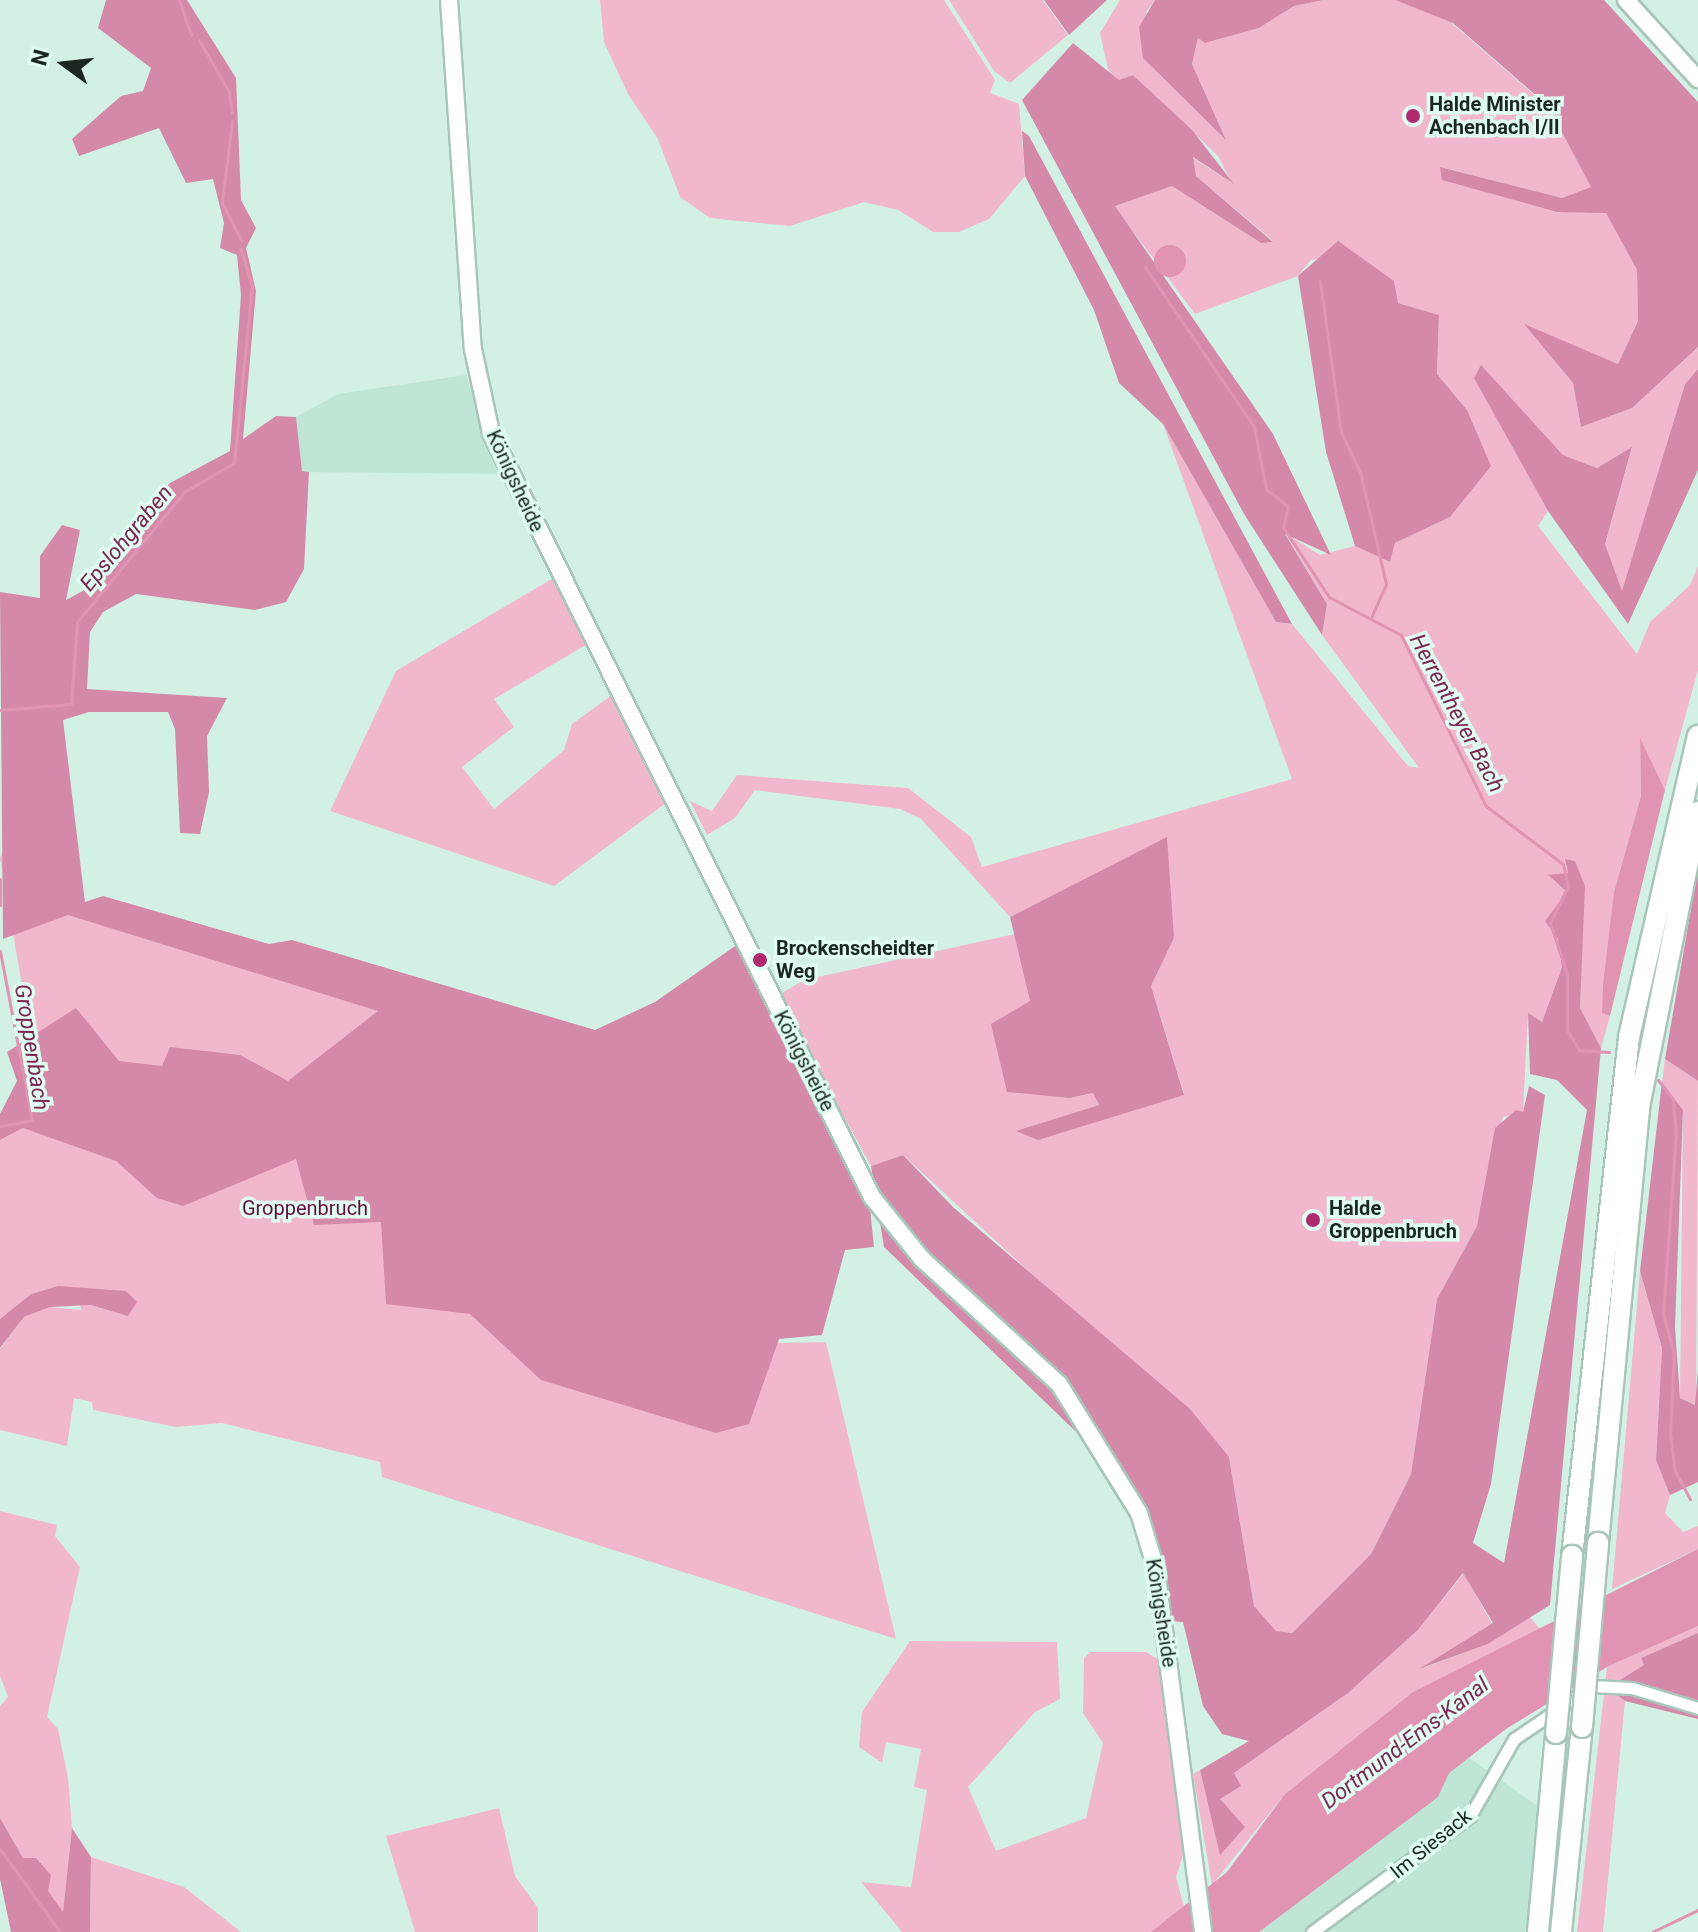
<!DOCTYPE html>
<meta charset="utf-8">
<style>
body{margin:0}
#map{position:relative;width:1698px;height:1932px;overflow:hidden;background:#d2f1e4;font-family:Roboto,sans-serif}
div>[style]{position:absolute}
.built>*{inset:0;background:#bfe5d5}
.green>*{inset:0;background:#f1b8cd}
.forest>*{inset:0;background:#d589a8}
.water>*{inset:0;background:#e193b2}
.round{border-radius:50%}
.stream>*{height:3px;margin:-1.5px;padding:0 1.5px;transform-origin:1.5px;border-radius:1.5px;background:#e193b2}
.roads{filter:drop-shadow(2px 0 #a7c5b8) drop-shadow(-2px 0 #a7c5b8) drop-shadow(0 2px #a7c5b8) drop-shadow(0 -2px #a7c5b8)}
.street>*{height:11px;margin:-5.5px;padding:0 5.5px;transform-origin:5.5px;border-radius:5.5px;background:#fff}
.secondary>*{height:16px;margin:-8px;padding:0 8px;transform-origin:8px;border-radius:8px;background:#fff}
.highway>*{height:20px;margin:-10px;padding:0 10px;transform-origin:10px;border-radius:10px;background:#fff}
.bridges{filter:drop-shadow(2px 0 #a7c5b8) drop-shadow(-2px 0 #a7c5b8) drop-shadow(0 2px #a7c5b8) drop-shadow(0 -2px #a7c5b8)}
.highway-bridge>*{height:20px;margin:-10px;padding:0 10px;transform-origin:10px;border-radius:10px;background:#fff}
.dots>*{width:22px;height:22px;translate:-50% -50%;box-sizing:border-box;border:4px solid #dffef1;border-radius:50%}
span{translate:-50% -50%;white-space:nowrap;text-align:center;line-height:1.15;-webkit-text-stroke:7px #dffef1;paint-order:stroke}
.poi-label{font-size:20px;color:#1c2723;font-weight:700}
.left{translate:0 -50%;text-align:left}
.street-label{font-size:20px;color:#1c2723}
.park-label{font-size:20px;color:#66093c}
.water-label{font-size:22px;color:#7d2450;font-style:italic}
.north{position:absolute;left:24px;top:24px;width:80px;height:80px;-webkit-text-stroke:6px #dffef1;paint-order:stroke;rotate:285deg;font-size:22px;font-weight:700;line-height:32px;text-align:center;color:#1c2723}
.north::after{content:'';display:block;margin:auto;width:28px;height:36px;background:#1c2723;clip-path:polygon(50% 0,100% 100%,50% 72%,0 100%)}
</style>
<div id="map">
<div class="built">
<div style="clip-path:polygon(466px 375px,499px 474px,302px 472px,296px 417px,338px 394px)"></div>
<div style="clip-path:polygon(1444px 1740px,1539px 1807px,1526px 1932px,1214px 1932px)"></div>
</div>
<div class="green">
<div style="clip-path:polygon(600px 0,944px 0,995px 80px,990px 93px,1019px 104px,1025px 176px,989px 219px,959px 232px,933px 232px,898px 210px,864px 202px,790px 226px,710px 218px,680px 197px,658px 139px,628px 94px,604px 42px)"></div>
<div style="clip-path:polygon(949px 0,1043px 0,1068px 35px,1010px 83px,994px 71px)"></div>
<div style="clip-path:polygon(1120px 0,1155px 0,1146px 12px,1226px 140px,1192px 64px,1198px 38px,1205px 43px,1259px 28px,1294px 6px,1323px 0,1395px 0,1445px 17px,1547px 106px,1592px 187px,1562px 198px,1441px 167px,1557px 212px,1606px 212px,1637px 270px,1638px 321px,1618px 364px,1525px 325px,1573px 383px,1581px 427px,1632px 408px,1698px 347px,1698px 369px,1685px 384px,1622px 593px,1605px 544px,1632px 448px,1597px 468px,1563px 455px,1481px 366px,1475px 377px,1548px 511px,1538px 526px,1637px 654px,1650px 622px,1690px 585px,1698px 566px,1698px 670px,1665px 790px,1640px 739px,1641px 796px,1614px 892px,1602px 1012px,1610px 1016px,1601px 1048px,1580px 1008px,1584px 886px,1565px 860px,1568px 873px,1549px 876px,1567px 892px,1562px 967px,1542px 1022px,1528px 1014px,1523px 1113px,1503px 1117px,1477px 1226px,1437px 1299px,1411px 1474px,1371px 1554px,1292px 1633px,1276px 1632px,1254px 1606px,1229px 1457px,903px 1155px,871px 1166px,777px 996px,804px 980px,1015px 934px,1030px 1001px,1070px 1098px,1094px 1093px,1099px 1105px,1018px 1131px,1184px 1094px,1151px 986px,1174px 938px,1062px 891px,1010px 917px,921px 819px,900px 809px,755px 790px,735px 818px,707px 835px,690px 801px,712px 811px,737px 775px,908px 788px,971px 837px,982px 867px,1292px 779px,1163px 424px,1276px 622px,1292px 624px,1408px 766px,1419px 768px,1322px 635px,1327px 604px,1285px 533px,1320px 555px,1355px 546px,1390px 562px,1395px 543px,1450px 517px,1467px 410px,1437px 374px,1439px 315px,1398px 303px,1323px 258px,1311px 260px,1298px 276px,1195px 314px,1114px 206px,1172px 186px,1261px 243px,1273px 241px,1196px 176px,1192px 157px,1232px 183px,1218px 156px,1133px 75px,1117px 81px,1108px 69px,1100px 33px)"></div>
<div style="clip-path:polygon(555px 577px,591px 642px,494px 699px,514px 727px,462px 767px,494px 809px,564px 750px,572px 724px,616px 692px,670px 800px,554px 886px,330px 811px,396px 671px)"></div>
<div style="clip-path:polygon(62px 720px,80px 917px,466px 1015px,757px 1331px,779px 1343px,826px 1342px,896px 1639px,382px 1477px,380px 1462px,222px 1423px,176px 1427px,93px 1410px,92px 1402px,74px 1398px,67px 1446px,0 1430px,0 1349px,24px 1317px,50px 1307px,81px 1310px,78px 1290px,58px 1286px,31px 1294px,0 1319px,0 1140px,23px 1128px,59px 1140px,30px 1031px,0 858px)"></div>
<div style="clip-path:polygon(1665px 1059px,1698px 1081px,1696px 1405px,1680px 1398px,1683px 1110px,1662px 1082px)"></div>
<div style="clip-path:polygon(1640px 1271px,1662px 1348px,1656px 1459px,1670px 1495px,1665px 1513px,1683px 1532px,1698px 1526px,1698px 1549px,1612px 1589px)"></div>
<div style="clip-path:polygon(0 1511px,57px 1525px,55px 1536px,80px 1567px,47px 1717px,58px 1729px,68px 1778px,72px 1828px,63px 1913px,47px 1891px,51px 1875px,36px 1858px,23px 1858px,0 1818px,0 1706px,8px 1697px,0 1676px)"></div>
<div style="clip-path:polygon(1464px 1573px,1492px 1624px,1423px 1668px,1488px 1644px,1530px 1617px,1540px 1629px,1413px 1692px,1285px 1794px,1212px 1885px,1193px 1774px,1200px 1770px,1221px 1855px,1220px 1799px,1234px 1773px,1348px 1693px,1418px 1630px)"></div>
<div style="clip-path:polygon(1698px 1626px,1698px 1633px,1641px 1658px,1645px 1665px,1607px 1688px,1625px 1701px,1603px 1932px,1577px 1932px,1607px 1667px)"></div>
<div style="clip-path:polygon(910px 1641px,1057px 1642px,1060px 1699px,1035px 1712px,968px 1787px,996px 1851px,1086px 1818px,1103px 1743px,1083px 1713px,1084px 1658px,1090px 1652px,1146px 1652px,1159px 1660px,1185px 1849px,1176px 1877px,1184px 1907px,1151px 1932px,902px 1932px,861px 1882px,911px 1887px,927px 1790px,914px 1787px,921px 1749px,886px 1742px,882px 1763px,859px 1747px,862px 1712px)"></div>
<div style="clip-path:polygon(499px 1808px,515px 1876px,538px 1908px,538px 1932px,415px 1932px,386px 1836px)"></div>
<div style="clip-path:polygon(91px 1857px,184px 1887px,241px 1932px,90px 1932px)"></div>
</div>
<div class="forest">
<div style="clip-path:polygon(106px 0,187px 0,236px 78px,241px 200px,256px 228px,246px 248px,256px 291px,243px 439px,276px 416px,296px 417px,302px 471px,309px 472px,304px 569px,286px 602px,255px 610px,136px 594px,103px 612px,90px 632px,87px 689px,227px 698px,207px 736px,209px 792px,200px 834px,180px 833px,175px 729px,168px 712px,89px 712px,63px 720px,85px 902px,103px 896px,269px 944px,292px 940px,595px 1030px,655px 1002px,738px 944px,870px 1208px,874px 1247px,845px 1250px,822px 1335px,779px 1339px,749px 1424px,716px 1433px,541px 1380px,470px 1314px,386px 1304px,381px 1222px,314px 1225px,296px 1159px,183px 1206px,157px 1198px,116px 1161px,23px 1128px,0 1140px,0 1114px,17px 1081px,7px 1052px,76px 1008px,119px 1061px,162px 1066px,170px 1047px,240px 1055px,288px 1081px,378px 1011px,68px 915px,3px 939px,0 592px,40px 598px,40px 556px,62px 525px,80px 530px,66px 600px,90px 587px,131px 521px,170px 483px,230px 451px,241px 295px,237px 255px,220px 248px,224px 223px,213px 179px,186px 183px,159px 128px,79px 156px,72px 139px,121px 96px,143px 91px,151px 68px,98px 28px)"></div>
<div style="clip-path:polygon(1044px 0,1107px 0,1069px 35px)"></div>
<div style="clip-path:polygon(1155px 0,1323px 0,1294px 6px,1259px 28px,1205px 43px,1198px 38px,1192px 64px,1226px 140px,1143px 58px,1139px 27px)"></div>
<div style="clip-path:polygon(1395px 0,1604px 0,1698px 102px,1698px 347px,1632px 408px,1581px 427px,1573px 383px,1524px 324px,1618px 364px,1638px 321px,1637px 270px,1606px 213px,1557px 212px,1442px 180px,1440px 167px,1562px 198px,1591px 187px,1548px 106px,1453px 23px)"></div>
<div style="clip-path:polygon(1073px 43px,1119px 80px,1133px 75px,1192px 130px,1234px 184px,1193px 157px,1196px 176px,1273px 242px,1261px 243px,1172px 186px,1115px 206px,1273px 434px,1331px 555px,1285px 534px,1327px 604px,1322px 635px,1244px 514px,1022px 100px)"></div>
<div style="clip-path:polygon(1022px 131px,1029px 136px,1292px 624px,1276px 622px,1163px 424px,1119px 383px,1094px 310px,1025px 176px)"></div>
<div style="clip-path:polygon(1338px 241px,1394px 281px,1398px 303px,1439px 315px,1437px 374px,1467px 410px,1491px 466px,1450px 517px,1395px 543px,1390px 562px,1355px 546px,1326px 452px,1298px 276px)"></div>
<div style="clip-path:polygon(1481px 365px,1563px 455px,1597px 468px,1632px 447px,1605px 544px,1622px 591px,1685px 384px,1698px 369px,1698px 470px,1628px 624px,1548px 511px,1474px 378px)"></div>
<div style="clip-path:polygon(1167px 837px,1174px 938px,1151px 986px,1184px 1095px,1038px 1140px,1016px 1131px,1099px 1105px,1093px 1093px,1070px 1098px,1007px 1092px,991px 1024px,1030px 1001px,1010px 917px)"></div>
<div style="clip-path:polygon(1565px 859px,1575px 861px,1585px 886px,1580px 1008px,1601px 1048px,1550px 1605px,1488px 1644px,1419px 1669px,1493px 1623px,1463px 1573px,1418px 1630px,1348px 1693px,1234px 1773px,1241px 1786px,1220px 1799px,1245px 1827px,1220px 1855px,1200px 1770px,1249px 1741px,1222px 1734px,1203px 1706px,1183px 1622px,1168px 1621px,1122px 1476px,884px 1247px,871px 1166px,903px 1155px,953px 1207px,1190px 1409px,1229px 1457px,1254px 1606px,1276px 1631px,1292px 1633px,1371px 1554px,1411px 1474px,1437px 1299px,1477px 1226px,1495px 1128px,1516px 1110px,1523px 1112px,1529px 1086px,1545px 1095px,1491px 1484px,1473px 1543px,1504px 1563px,1587px 1110px,1557px 1080px,1530px 1074px,1528px 1013px,1542px 1022px,1562px 967px,1558px 939px,1545px 921px,1567px 892px,1548px 875px,1568px 873px)"></div>
<div style="clip-path:polygon(1698px 868px,1698px 1081px,1665px 1059px)"></div>
<div style="clip-path:polygon(1662px 1082px,1683px 1110px,1675px 1327px,1680px 1398px,1695px 1405px,1698px 1369px,1698px 1482px,1670px 1495px,1656px 1460px,1662px 1348px,1640px 1271px)"></div>
<div style="clip-path:polygon(58px 1286px,126px 1291px,137px 1302px,128px 1316px,91px 1305px,50px 1307px,24px 1317px,0 1348px,0 1319px,31px 1294px)"></div>
<div style="clip-path:polygon(1698px 1633px,1698px 1719px,1625px 1701px,1607px 1688px,1644px 1665px,1641px 1658px)"></div>
<div style="clip-path:polygon(0 1818px,23px 1858px,36px 1858px,51px 1875px,48px 1891px,63px 1912px,72px 1828px,91px 1857px,90px 1932px,11px 1932px,0 1879px)"></div>
</div>
<div class="water">
<div class="round" style="left:1154px;top:245px;width:32px;height:32px"></div>
<div style="clip-path:polygon(1640px 738px,1665px 790px,1610px 1016px,1602px 1013px,1603px 985px,1614px 892px,1641px 796px)"></div>
<div style="clip-path:polygon(1698px 1549px,1698px 1626px,1607px 1667px,1506px 1729px,1449px 1773px,1438px 1797px,1259px 1932px,1151px 1932px,1227px 1872px,1285px 1794px,1413px 1692px)"></div>
</div>
<div class="stream">
<div style="left:179px;top:0;width:37px;rotate:71deg"></div>
<div style="left:199px;top:40px;width:60px;rotate:60deg"></div>
<div style="left:229px;top:92px;width:21px;rotate:82deg"></div>
<div style="left:232px;top:121px;width:83px;rotate:97deg"></div>
<div style="left:222px;top:203px;width:42px;rotate:62.8deg"></div>
<div style="left:1145px;top:267px;width:194px;rotate:55.7deg"></div>
<div style="left:1254px;top:427px;width:63px;rotate:79deg"></div>
<div style="left:1266px;top:489px;width:28px;rotate:38deg"></div>
<div style="left:1288px;top:506px;width:22px;rotate:103deg"></div>
<div style="left:1283px;top:527px;width:84px;rotate:56.7deg"></div>
<div style="left:1329px;top:597px;width:81px;rotate:27.8deg"></div>
<div style="left:1401px;top:635px;width:191px;rotate:63.6deg"></div>
<div style="left:1486px;top:806px;width:96px;rotate:37deg"></div>
<div style="left:1563px;top:864px;width:23px;rotate:77deg"></div>
<div style="left:1568px;top:886px;width:41px;rotate:115.9deg"></div>
<div style="left:1550px;top:923px;width:54px;rotate:71.6deg"></div>
<div style="left:1567px;top:974px;width:56px;rotate:90deg"></div>
<div style="left:1567px;top:1030px;width:23px;rotate:59deg"></div>
<div style="left:1579px;top:1050px;width:30px;rotate:4deg"></div>
<div style="left:1320px;top:281px;width:152px;rotate:82.1deg"></div>
<div style="left:1341px;top:432px;width:44px;rotate:64.6deg"></div>
<div style="left:1360px;top:472px;width:115px;rotate:76.9deg"></div>
<div style="left:1386px;top:584px;width:36px;rotate:114deg"></div>
<div style="left:0;top:710px;width:71px;rotate:-4.8deg"></div>
<div style="left:71px;top:704px;width:82px;rotate:-85.8deg"></div>
<div style="left:77px;top:622px;width:168px;rotate:-50.5deg"></div>
<div style="left:184px;top:492px;width:58px;rotate:-30.1deg"></div>
<div style="left:234px;top:463px;width:178px;rotate:-84.2deg"></div>
<div style="left:252px;top:286px;width:39px;rotate:-107deg"></div>
<div style="left:0;top:879px;width:26px;rotate:90deg"></div>
<div style="left:0;top:951px;width:172px;rotate:79.3deg"></div>
<div style="left:32px;top:1120px;width:33px;rotate:169deg"></div>
<div style="left:1658px;top:1080px;width:24px;rotate:52deg"></div>
<div style="left:1673px;top:1099px;width:34px;rotate:85deg"></div>
<div style="left:1676px;top:1133px;width:181px;rotate:94.1deg"></div>
<div style="left:1663px;top:1314px;width:41px;rotate:74.6deg"></div>
<div style="left:1674px;top:1354px;width:79px;rotate:92.9deg"></div>
<div style="left:1670px;top:1433px;width:38px;rotate:83deg"></div>
<div style="left:1675px;top:1471px;width:32px;rotate:62deg"></div>
<div style="left:0;top:1849px;width:102px;rotate:54.1deg"></div>
<div style="left:1652px;top:1932px;width:51px;rotate:-25.6deg"></div>
</div>
<div class="roads">
<div class="street">
<div style="left:1312px;top:1932px;width:196px;rotate:-36.3deg"></div>
<div style="left:1470px;top:1816px;width:89px;rotate:-60.3deg"></div>
<div style="left:1514px;top:1739px;width:94px;rotate:-34.2deg"></div>
<div style="left:1592px;top:1686px;width:40px;rotate:2.9deg"></div>
<div style="left:1632px;top:1688px;width:69px;rotate:16.9deg"></div>
</div>
<div class="secondary">
<div style="left:449px;top:0;width:350px;rotate:86.1deg"></div>
<div style="left:473px;top:349px;width:86px;rotate:77.9deg"></div>
<div style="left:491px;top:433px;width:854px;rotate:63.49deg"></div>
<div style="left:872px;top:1197px;width:80px;rotate:51.1deg"></div>
<div style="left:922px;top:1259px;width:185px;rotate:42.4deg"></div>
<div style="left:1059px;top:1384px;width:152px;rotate:58.2deg"></div>
<div style="left:1139px;top:1513px;width:59px;rotate:73.1deg"></div>
<div style="left:1156px;top:1569px;width:366px;rotate:82.6deg"></div>
<div style="left:1626px;top:0;width:107px;rotate:47.7deg"></div>
</div>
<div class="highway">
<div style="left:1598px;top:1543px;width:438px;rotate:-84.6deg"></div>
<div style="left:1639px;top:1107px;width:301px;rotate:-78.7deg"></div>
<div style="left:1572px;top:1556px;width:522px;rotate:-83.73deg"></div>
<div style="left:1629px;top:1037px;width:309px;rotate:-77.1deg"></div>
<div style="left:1538px;top:1932px;width:200px;rotate:-84.8deg"></div>
<div style="left:1561px;top:1932px;width:206px;rotate:-84.2deg"></div>
</div>
</div>
<div class="bridges">
<div class="highway-bridge">
<div style="left:1582px;top:1727px;width:185px;rotate:-85deg"></div>
<div style="left:1556px;top:1733px;width:178px;rotate:-84.8deg"></div>
</div>
</div>
<div class="dots">
<div style="left:1413px;top:116px;background:#b02a6f"></div>
<div style="left:760px;top:960px;background:#b02a6f"></div>
<div style="left:1313px;top:1220px;background:#b02a6f"></div>
</div>
<div class="poi-label">
<span class="left" style="left:1429px;top:116px">Halde Minister<br>Achenbach I/II</span>
<span class="left" style="left:776px;top:960px">Brockenscheidter<br>Weg</span>
<span class="left" style="left:1329px;top:1220px">Halde<br>Groppenbruch</span>
</div>
<div class="street-label">
<span style="left:515px;top:481px;rotate:65deg">Königsheide</span>
<span style="left:804px;top:1061px;rotate:63deg">Königsheide</span>
<span style="left:1161px;top:1613px;rotate:81deg">Königsheide</span>
<span style="left:1431px;top:1844px;rotate:-39deg">Im Siesack</span>
</div>
<div class="park-label">
<span style="left:305px;top:1208px">Groppenbruch</span>
</div>
<div class="water-label">
<span style="left:126px;top:538px;rotate:-50deg">Epslohgraben</span>
<span style="left:1457px;top:713px;rotate:62deg">Herrentheyer Bach</span>
<span style="left:32px;top:1047px;rotate:81deg">Groppenbach</span>
<span style="left:1405px;top:1743px;rotate:-37deg">Dortmund-Ems-Kanal</span>
</div>
<div class="north">N</div>
</div>
